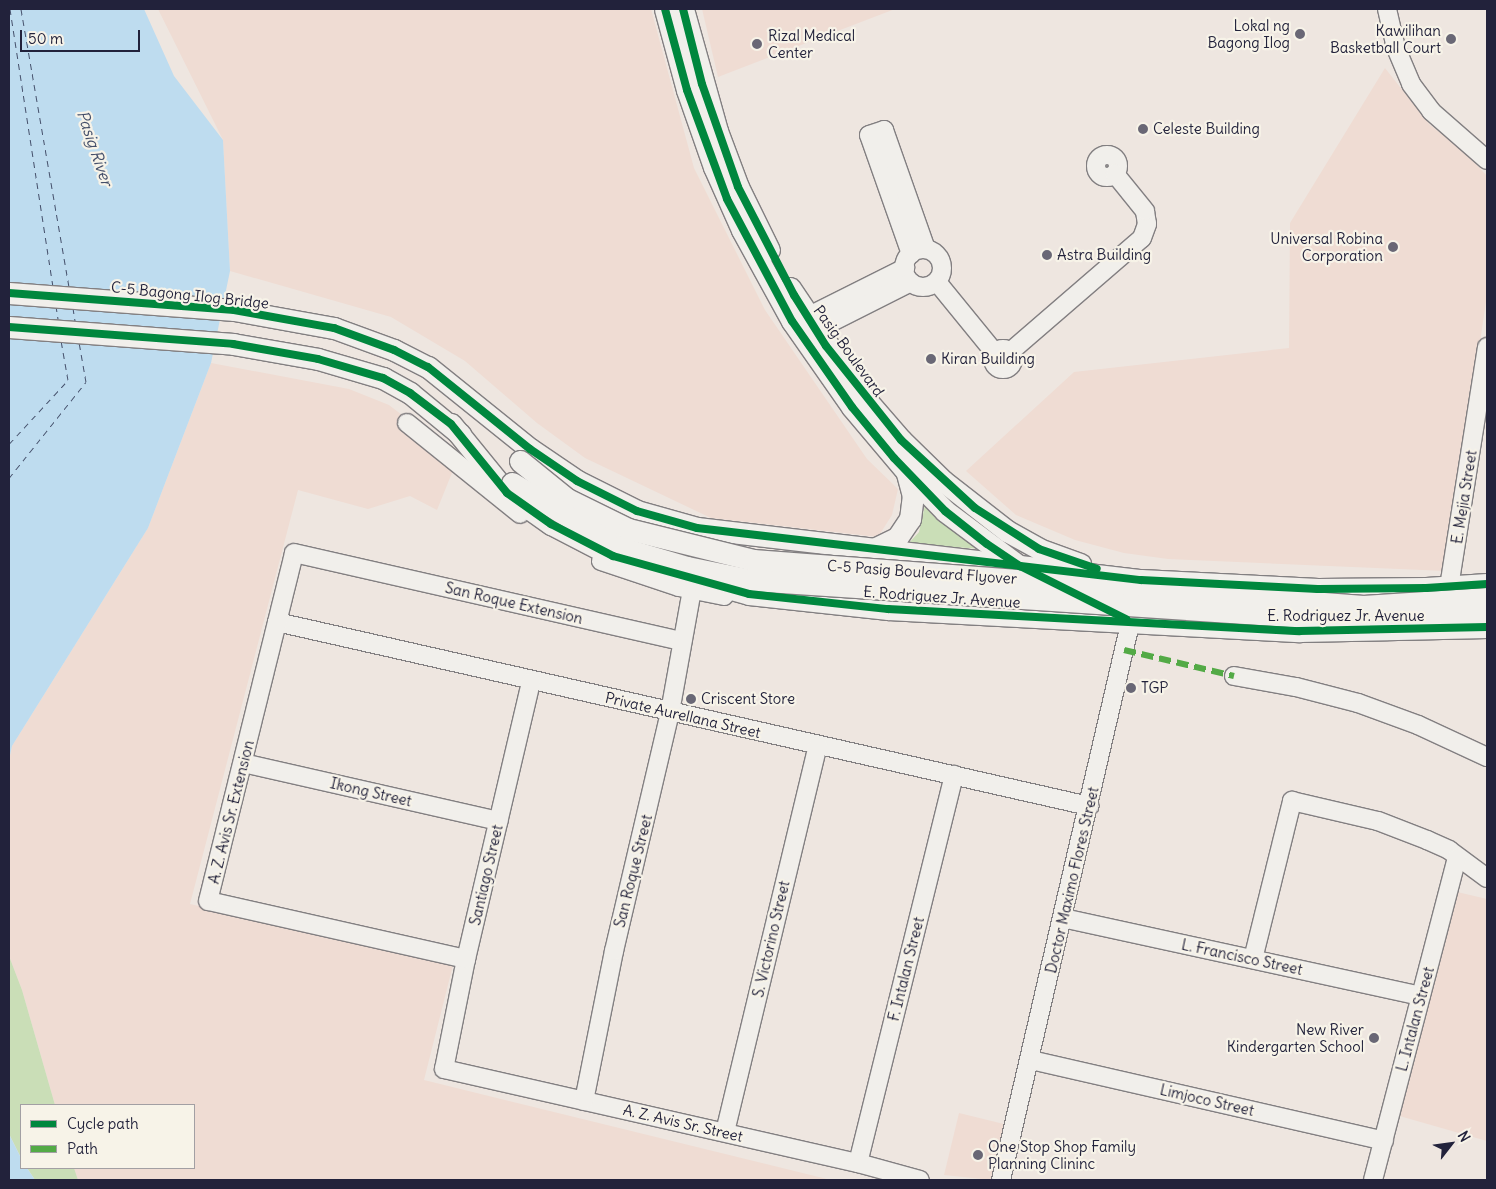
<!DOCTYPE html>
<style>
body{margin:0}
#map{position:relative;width:1496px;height:1189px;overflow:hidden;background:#eee6e0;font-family:Delius,sans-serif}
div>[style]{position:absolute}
.built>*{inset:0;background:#efdcd3}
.green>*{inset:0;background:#cadeb7}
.water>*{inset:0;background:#bedcef}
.ferry>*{height:1px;margin-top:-0.5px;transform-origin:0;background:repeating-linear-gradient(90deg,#444f6a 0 6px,transparent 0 11px)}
.roads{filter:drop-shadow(1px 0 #827f81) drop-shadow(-1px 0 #827f81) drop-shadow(0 1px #827f81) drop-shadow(0 -1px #827f81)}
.minor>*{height:18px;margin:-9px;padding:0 9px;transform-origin:9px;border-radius:9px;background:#f1efeb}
.minor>.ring{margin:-9px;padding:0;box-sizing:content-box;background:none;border:18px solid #f1efeb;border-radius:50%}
.major>*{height:21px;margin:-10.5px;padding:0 10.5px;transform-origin:10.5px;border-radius:10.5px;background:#f1efeb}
.bridges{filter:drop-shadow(1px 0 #827f81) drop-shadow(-1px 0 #827f81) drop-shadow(0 1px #827f81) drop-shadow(0 -1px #827f81)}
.major-bridge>*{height:21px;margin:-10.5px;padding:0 10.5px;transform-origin:10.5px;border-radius:10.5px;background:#f1efeb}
.quiet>*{height:6px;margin-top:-3px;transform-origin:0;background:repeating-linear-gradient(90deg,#53aa46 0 12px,transparent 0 18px)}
.cycleway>*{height:8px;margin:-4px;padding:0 4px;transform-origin:4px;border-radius:4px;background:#00873e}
.dots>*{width:14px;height:14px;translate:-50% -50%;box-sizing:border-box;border:2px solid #f7f3e8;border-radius:50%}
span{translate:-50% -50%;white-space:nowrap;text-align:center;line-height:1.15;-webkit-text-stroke:4.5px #f7f3e8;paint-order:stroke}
.poi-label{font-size:15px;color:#22223b}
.right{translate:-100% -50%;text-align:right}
.left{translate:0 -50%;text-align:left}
.street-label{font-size:15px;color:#22223b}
.water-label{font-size:16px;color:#444f6a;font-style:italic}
.frame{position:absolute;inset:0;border:10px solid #22223b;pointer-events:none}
.legend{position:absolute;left:20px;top:1104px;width:175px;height:65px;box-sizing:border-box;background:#f7f3e8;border:1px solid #a29fa3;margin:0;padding:6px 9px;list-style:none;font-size:15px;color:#22223b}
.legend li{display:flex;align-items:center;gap:10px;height:25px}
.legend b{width:25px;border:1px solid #a29fa3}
.north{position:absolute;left:1426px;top:1119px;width:50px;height:50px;-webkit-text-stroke:4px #f7f3e8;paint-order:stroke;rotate:60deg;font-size:14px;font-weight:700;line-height:20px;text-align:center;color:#22223b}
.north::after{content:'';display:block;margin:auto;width:18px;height:22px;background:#22223b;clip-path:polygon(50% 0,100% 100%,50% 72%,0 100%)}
.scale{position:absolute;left:20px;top:30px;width:120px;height:22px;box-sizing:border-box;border:2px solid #22223b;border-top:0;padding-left:6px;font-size:15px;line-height:18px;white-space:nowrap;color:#22223b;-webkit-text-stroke:4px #f7f3e8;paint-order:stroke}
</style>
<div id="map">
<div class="built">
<div style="clip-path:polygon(158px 9px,651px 9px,694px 168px,765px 310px,867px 459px,898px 489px,892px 515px,878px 537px,711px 518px,585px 458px,537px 423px,465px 361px,391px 317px,230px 271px,223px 140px)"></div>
<div style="clip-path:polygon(702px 9px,895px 9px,718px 77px)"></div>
<div style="clip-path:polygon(1385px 68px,1430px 125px,1463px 150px,1487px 176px,1487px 295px,1446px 571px,1168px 559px,1124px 553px,1075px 540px,1016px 515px,966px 471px,1074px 372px,1289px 348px,1290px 223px)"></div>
<div style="clip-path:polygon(211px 363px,349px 389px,389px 405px,458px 458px,437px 510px,410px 496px,368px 509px,298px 490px,190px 904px,453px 965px,424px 1080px,831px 1180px,78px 1180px,74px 1168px,194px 1168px,194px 1105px,55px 1105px,22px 990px,9px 956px,9px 760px,12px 746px,148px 528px)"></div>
<div style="clip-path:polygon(1453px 891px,1487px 899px,1487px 1141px,1396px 1115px)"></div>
<div style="clip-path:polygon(959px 1113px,1008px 1125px,992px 1180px,944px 1175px)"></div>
</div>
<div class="green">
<div style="clip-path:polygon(925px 505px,983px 549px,908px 544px,919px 532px)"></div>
<div style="clip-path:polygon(9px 956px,22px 990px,55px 1105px,21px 1105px,21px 1158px,9px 1134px)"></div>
<div style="clip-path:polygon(27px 1168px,74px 1168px,78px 1180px,35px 1180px)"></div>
</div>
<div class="water">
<div style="clip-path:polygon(9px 9px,144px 9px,174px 76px,223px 140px,230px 271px,211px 363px,148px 528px,12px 746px,9px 760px)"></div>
<div style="clip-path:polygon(9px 1134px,21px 1158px,21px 1168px,27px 1168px,35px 1180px,9px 1180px)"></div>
</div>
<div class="ferry">
<div style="left:10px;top:9px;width:281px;rotate:81.2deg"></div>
<div style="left:21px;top:9px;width:281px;rotate:80.2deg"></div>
<div style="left:56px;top:306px;width:13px;rotate:81deg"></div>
<div style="left:73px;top:308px;width:13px;rotate:81deg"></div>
<div style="left:9px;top:444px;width:87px;rotate:-47.3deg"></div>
<div style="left:68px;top:380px;width:40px;rotate:-100deg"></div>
<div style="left:9px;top:478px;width:123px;rotate:-51.3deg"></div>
<div style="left:86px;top:382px;width:41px;rotate:-99.9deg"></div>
</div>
<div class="roads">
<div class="minor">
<div style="left:1387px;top:9px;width:40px;rotate:77deg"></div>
<div style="left:1396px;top:48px;width:39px;rotate:67deg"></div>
<div style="left:1411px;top:84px;width:34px;rotate:53deg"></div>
<div style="left:1431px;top:111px;width:74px;rotate:41.2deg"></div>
<div class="ring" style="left:1096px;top:155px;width:4px;height:4px"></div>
<div class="ring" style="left:904px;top:249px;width:20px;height:20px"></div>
<div style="left:911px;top:254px;width:126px;rotate:-109.4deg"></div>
<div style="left:869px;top:135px;width:16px;rotate:-18deg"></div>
<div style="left:884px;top:130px;width:126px;rotate:70.6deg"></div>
<div style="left:937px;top:282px;width:92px;rotate:50.8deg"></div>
<div style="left:807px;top:317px;width:110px;rotate:-26.6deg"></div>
<div style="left:816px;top:330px;width:106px;rotate:-26.8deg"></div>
<div class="ring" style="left:993px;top:349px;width:2px;height:2px"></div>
<div style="left:1010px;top:352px;width:174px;rotate:-40.8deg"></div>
<div style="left:1142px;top:238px;width:15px;rotate:-70deg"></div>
<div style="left:1147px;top:224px;width:13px;rotate:-99deg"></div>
<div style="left:1145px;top:211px;width:48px;rotate:-129deg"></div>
<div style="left:407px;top:423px;width:145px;rotate:38.8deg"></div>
<div style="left:601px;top:561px;width:82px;rotate:18.4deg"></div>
<div style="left:679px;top:587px;width:46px;rotate:11.3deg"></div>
<div style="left:1449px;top:587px;width:243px;rotate:-81deg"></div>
<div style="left:277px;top:622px;width:833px;rotate:12.77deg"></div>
<div style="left:1234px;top:676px;width:63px;rotate:10.1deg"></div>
<div style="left:1296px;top:687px;width:64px;rotate:14.5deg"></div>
<div style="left:1358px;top:703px;width:64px;rotate:20.1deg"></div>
<div style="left:1418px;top:725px;width:76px;rotate:24.9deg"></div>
<div style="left:531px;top:682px;width:285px;rotate:103.2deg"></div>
<div style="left:466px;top:959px;width:112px;rotate:101.3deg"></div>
<div style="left:444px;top:1069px;width:425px;rotate:12.8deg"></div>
<div style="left:858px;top:1163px;width:64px;rotate:15.3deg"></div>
<div style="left:243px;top:763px;width:262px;rotate:12.8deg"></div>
<div style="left:1063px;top:918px;width:366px;rotate:12.3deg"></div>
<div style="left:466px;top:959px;width:264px;rotate:-167.3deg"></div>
<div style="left:208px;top:901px;width:358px;rotate:-76.1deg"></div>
<div style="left:294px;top:553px;width:398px;rotate:12.8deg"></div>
<div style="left:1253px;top:959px;width:163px;rotate:-76.1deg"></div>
<div style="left:1292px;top:801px;width:88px;rotate:13.1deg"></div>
<div style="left:1378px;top:821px;width:53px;rotate:21.2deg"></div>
<div style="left:1427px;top:840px;width:24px;rotate:24deg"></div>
<div style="left:1449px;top:850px;width:47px;rotate:36.4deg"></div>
<div style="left:1031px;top:1060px;width:362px;rotate:12.9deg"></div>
<div style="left:584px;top:1101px;width:153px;rotate:-78.7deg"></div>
<div style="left:614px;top:951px;width:245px;rotate:-76.8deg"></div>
<div style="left:670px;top:712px;width:124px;rotate:-79.8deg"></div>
<div style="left:725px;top:1132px;width:398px;rotate:-76.5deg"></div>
<div style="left:858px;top:1163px;width:400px;rotate:-76.1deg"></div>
<div style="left:1001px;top:1180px;width:584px;rotate:-76.94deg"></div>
<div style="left:1373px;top:1180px;width:333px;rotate:-75.4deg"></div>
</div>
<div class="major">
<div style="left:665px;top:9px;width:84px;rotate:74.8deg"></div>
<div style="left:687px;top:90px;width:82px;rotate:70.7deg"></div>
<div style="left:714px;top:167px;width:69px;rotate:66deg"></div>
<div style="left:742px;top:230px;width:104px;rotate:61.2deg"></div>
<div style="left:792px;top:321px;width:105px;rotate:55.1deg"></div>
<div style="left:852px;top:407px;width:85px;rotate:49.8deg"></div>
<div style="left:907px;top:472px;width:54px;rotate:45.7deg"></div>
<div style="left:945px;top:511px;width:89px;rotate:36.7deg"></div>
<div style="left:683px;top:9px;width:127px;rotate:74.4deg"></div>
<div style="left:717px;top:131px;width:60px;rotate:69.4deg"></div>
<div style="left:738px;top:187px;width:70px;rotate:63.8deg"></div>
<div style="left:790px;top:288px;width:129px;rotate:56.1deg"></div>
<div style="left:862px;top:395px;width:60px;rotate:49.1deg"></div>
<div style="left:901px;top:440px;width:59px;rotate:44.3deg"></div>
<div style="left:943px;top:481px;width:81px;rotate:38deg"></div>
<div style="left:1007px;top:531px;width:37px;rotate:29deg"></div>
<div style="left:1039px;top:549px;width:44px;rotate:20.1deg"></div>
<div style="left:9px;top:293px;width:226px;rotate:4.3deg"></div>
<div style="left:234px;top:310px;width:102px;rotate:10.2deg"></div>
<div style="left:334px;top:328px;width:64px;rotate:20.1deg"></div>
<div style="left:394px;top:350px;width:38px;rotate:27deg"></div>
<div style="left:428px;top:367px;width:131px;rotate:38.8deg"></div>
<div style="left:530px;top:449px;width:57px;rotate:34.2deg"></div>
<div style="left:577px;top:481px;width:67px;rotate:26.6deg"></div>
<div style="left:637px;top:511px;width:62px;rotate:15.8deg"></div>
<div style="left:697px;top:528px;width:447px;rotate:6.7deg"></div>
<div style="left:1141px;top:580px;width:177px;rotate:2.9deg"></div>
<div style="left:1318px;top:589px;width:108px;rotate:-0.5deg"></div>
<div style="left:1426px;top:588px;width:61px;rotate:-3.8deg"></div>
<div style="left:9px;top:327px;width:225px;rotate:4.3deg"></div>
<div style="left:233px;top:344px;width:86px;rotate:10deg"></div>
<div style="left:318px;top:359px;width:68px;rotate:16.3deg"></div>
<div style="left:383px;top:378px;width:31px;rotate:29deg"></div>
<div style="left:410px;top:393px;width:65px;rotate:39.4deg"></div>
<div style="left:451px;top:424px;width:89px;rotate:50.9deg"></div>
<div style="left:507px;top:493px;width:54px;rotate:35.2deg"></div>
<div style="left:551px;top:524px;width:70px;rotate:27.3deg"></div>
<div style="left:613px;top:556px;width:141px;rotate:15.6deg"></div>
<div style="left:749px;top:594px;width:140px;rotate:6.2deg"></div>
<div style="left:888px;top:609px;width:412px;rotate:3.1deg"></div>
<div style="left:1299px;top:631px;width:188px;rotate:-1.2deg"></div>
<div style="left:872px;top:550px;width:28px;rotate:-26deg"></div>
<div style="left:897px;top:538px;width:23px;rotate:-56deg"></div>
<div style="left:910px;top:519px;width:23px;rotate:-83deg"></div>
<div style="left:913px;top:496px;width:24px;rotate:-105deg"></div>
</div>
</div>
<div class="bridges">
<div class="major-bridge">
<div style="left:520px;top:461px;width:60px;rotate:39deg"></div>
<div style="left:567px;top:499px;width:68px;rotate:26.2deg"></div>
<div style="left:628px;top:529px;width:129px;rotate:13.9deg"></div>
<div style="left:753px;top:560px;width:612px;rotate:4.31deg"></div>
<div style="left:1363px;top:606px;width:124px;rotate:-3.7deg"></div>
<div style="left:512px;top:483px;width:125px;rotate:30.9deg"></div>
<div style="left:619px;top:547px;width:71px;rotate:16.4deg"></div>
<div style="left:687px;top:567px;width:65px;rotate:11.5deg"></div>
<div style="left:751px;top:580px;width:615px;rotate:3.82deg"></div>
<div style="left:1365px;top:621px;width:122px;rotate:-2.8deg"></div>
</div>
</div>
<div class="quiet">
<div style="left:1124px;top:650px;width:113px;rotate:13.3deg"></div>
</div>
<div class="cycleway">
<div style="left:665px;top:9px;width:84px;rotate:74.8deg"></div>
<div style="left:687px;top:90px;width:116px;rotate:69.8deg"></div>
<div style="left:727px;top:199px;width:138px;rotate:62deg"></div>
<div style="left:792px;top:321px;width:105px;rotate:55.1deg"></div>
<div style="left:852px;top:407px;width:66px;rotate:50.5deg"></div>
<div style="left:894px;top:458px;width:74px;rotate:46.1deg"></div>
<div style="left:945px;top:511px;width:53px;rotate:38.2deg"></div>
<div style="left:987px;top:544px;width:40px;rotate:34deg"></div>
<div style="left:1020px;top:566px;width:119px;rotate:26.6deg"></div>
<div style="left:683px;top:9px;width:77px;rotate:75.8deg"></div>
<div style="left:702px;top:84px;width:109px;rotate:70.7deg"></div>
<div style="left:738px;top:187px;width:122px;rotate:62.6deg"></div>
<div style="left:794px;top:295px;width:60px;rotate:57.9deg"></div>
<div style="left:826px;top:346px;width:120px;rotate:51.4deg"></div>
<div style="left:901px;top:440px;width:100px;rotate:42.6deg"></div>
<div style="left:975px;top:508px;width:76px;rotate:32.6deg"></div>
<div style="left:1039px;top:549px;width:61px;rotate:19deg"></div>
<div style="left:9px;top:293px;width:226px;rotate:4.3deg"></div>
<div style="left:234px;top:310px;width:102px;rotate:10.2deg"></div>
<div style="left:334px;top:328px;width:64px;rotate:20.1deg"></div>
<div style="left:394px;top:350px;width:38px;rotate:27deg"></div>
<div style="left:428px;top:367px;width:131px;rotate:38.8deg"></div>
<div style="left:530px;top:449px;width:57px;rotate:34.2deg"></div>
<div style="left:577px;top:481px;width:67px;rotate:26.6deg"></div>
<div style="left:637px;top:511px;width:62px;rotate:15.8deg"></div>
<div style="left:697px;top:528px;width:447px;rotate:6.7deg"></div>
<div style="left:1141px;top:580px;width:177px;rotate:2.9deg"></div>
<div style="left:1318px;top:589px;width:108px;rotate:-0.5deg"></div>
<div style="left:1426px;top:588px;width:61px;rotate:-3.8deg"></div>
<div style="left:9px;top:327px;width:225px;rotate:4.3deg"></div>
<div style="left:233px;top:344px;width:86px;rotate:10deg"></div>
<div style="left:318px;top:359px;width:68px;rotate:16.3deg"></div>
<div style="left:383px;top:378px;width:31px;rotate:29deg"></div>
<div style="left:410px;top:393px;width:51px;rotate:37.1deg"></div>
<div style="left:451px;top:424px;width:89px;rotate:50.9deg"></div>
<div style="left:507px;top:493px;width:54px;rotate:35.2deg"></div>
<div style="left:551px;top:524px;width:70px;rotate:27.3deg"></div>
<div style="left:613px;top:556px;width:141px;rotate:15.6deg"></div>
<div style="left:749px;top:594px;width:140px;rotate:6.2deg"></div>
<div style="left:888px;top:609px;width:412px;rotate:3.1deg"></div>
<div style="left:1299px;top:631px;width:188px;rotate:-1.2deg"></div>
</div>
<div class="dots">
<div style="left:1300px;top:34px;background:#696775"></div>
<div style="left:1451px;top:39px;background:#696775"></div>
<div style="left:757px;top:44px;background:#696775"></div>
<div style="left:1143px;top:129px;background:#696775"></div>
<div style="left:1393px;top:247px;background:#696775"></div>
<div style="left:1047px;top:255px;background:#696775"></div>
<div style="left:931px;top:359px;background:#696775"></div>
<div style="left:1131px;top:688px;background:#696775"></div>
<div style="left:691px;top:699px;background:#696775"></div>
<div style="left:1374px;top:1038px;background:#696775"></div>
<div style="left:978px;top:1155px;background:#696775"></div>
</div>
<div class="poi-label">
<span class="right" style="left:1290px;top:34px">Lokal ng<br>Bagong Ilog</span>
<span class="right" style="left:1441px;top:39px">Kawilihan<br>Basketball Court</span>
<span class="left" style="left:768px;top:44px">Rizal Medical<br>Center</span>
<span class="left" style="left:1153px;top:129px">Celeste Building</span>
<span class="right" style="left:1383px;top:247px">Universal Robina<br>Corporation</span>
<span class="left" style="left:1057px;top:255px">Astra Building</span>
<span class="left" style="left:941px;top:359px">Kiran Building</span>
<span class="left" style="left:1141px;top:688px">TGP</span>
<span class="left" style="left:701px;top:699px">Criscent Store</span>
<span class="right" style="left:1364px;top:1038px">New River<br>Kindergarten School</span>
<span class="left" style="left:988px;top:1155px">One Stop Shop Family<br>Planning Clininc</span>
</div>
<div class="street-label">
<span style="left:190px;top:295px;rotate:6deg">C-5 Bagong Ilog Bridge</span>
<span style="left:849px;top:351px;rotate:54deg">Pasig Boulevard</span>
<span style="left:1464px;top:497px;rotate:-81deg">E. Mejia Street</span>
<span style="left:922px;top:572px;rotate:4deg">C-5 Pasig Boulevard Flyover</span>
<span style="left:942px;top:597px;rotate:4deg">E. Rodriguez Jr. Avenue</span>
<span style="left:514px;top:603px;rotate:13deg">San Roque Extension</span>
<span style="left:1346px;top:616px">E. Rodriguez Jr. Avenue</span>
<span style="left:683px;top:715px;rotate:13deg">Private Aurellana Street</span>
<span style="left:371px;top:792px;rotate:13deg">Ikong Street</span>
<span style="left:231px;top:812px;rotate:-76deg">A. Z. Avis Sr. Extension</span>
<span style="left:633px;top:871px;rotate:-76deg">San Roque Street</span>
<span style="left:486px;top:875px;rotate:-77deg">Santiago Street</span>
<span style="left:1072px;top:880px;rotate:-77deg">Doctor Maximo Flores Street</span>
<span style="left:771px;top:939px;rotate:-77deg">S. Victorino Street</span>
<span style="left:1242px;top:957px;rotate:12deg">L. Francisco Street</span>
<span style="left:906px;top:969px;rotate:-76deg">F. Intalan Street</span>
<span style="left:1415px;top:1019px;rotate:-75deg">L. Intalan Street</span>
<span style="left:1207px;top:1100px;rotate:13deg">Limjoco Street</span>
<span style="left:683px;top:1123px;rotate:13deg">A. Z. Avis Sr. Street</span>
</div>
<div class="water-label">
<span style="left:95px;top:148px;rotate:71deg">Pasig River</span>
</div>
<div class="frame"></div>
<ul class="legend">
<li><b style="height:6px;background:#00873e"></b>Cycle path</li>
<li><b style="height:6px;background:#53aa46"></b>Path</li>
</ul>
<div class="north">N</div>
<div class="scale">50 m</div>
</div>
